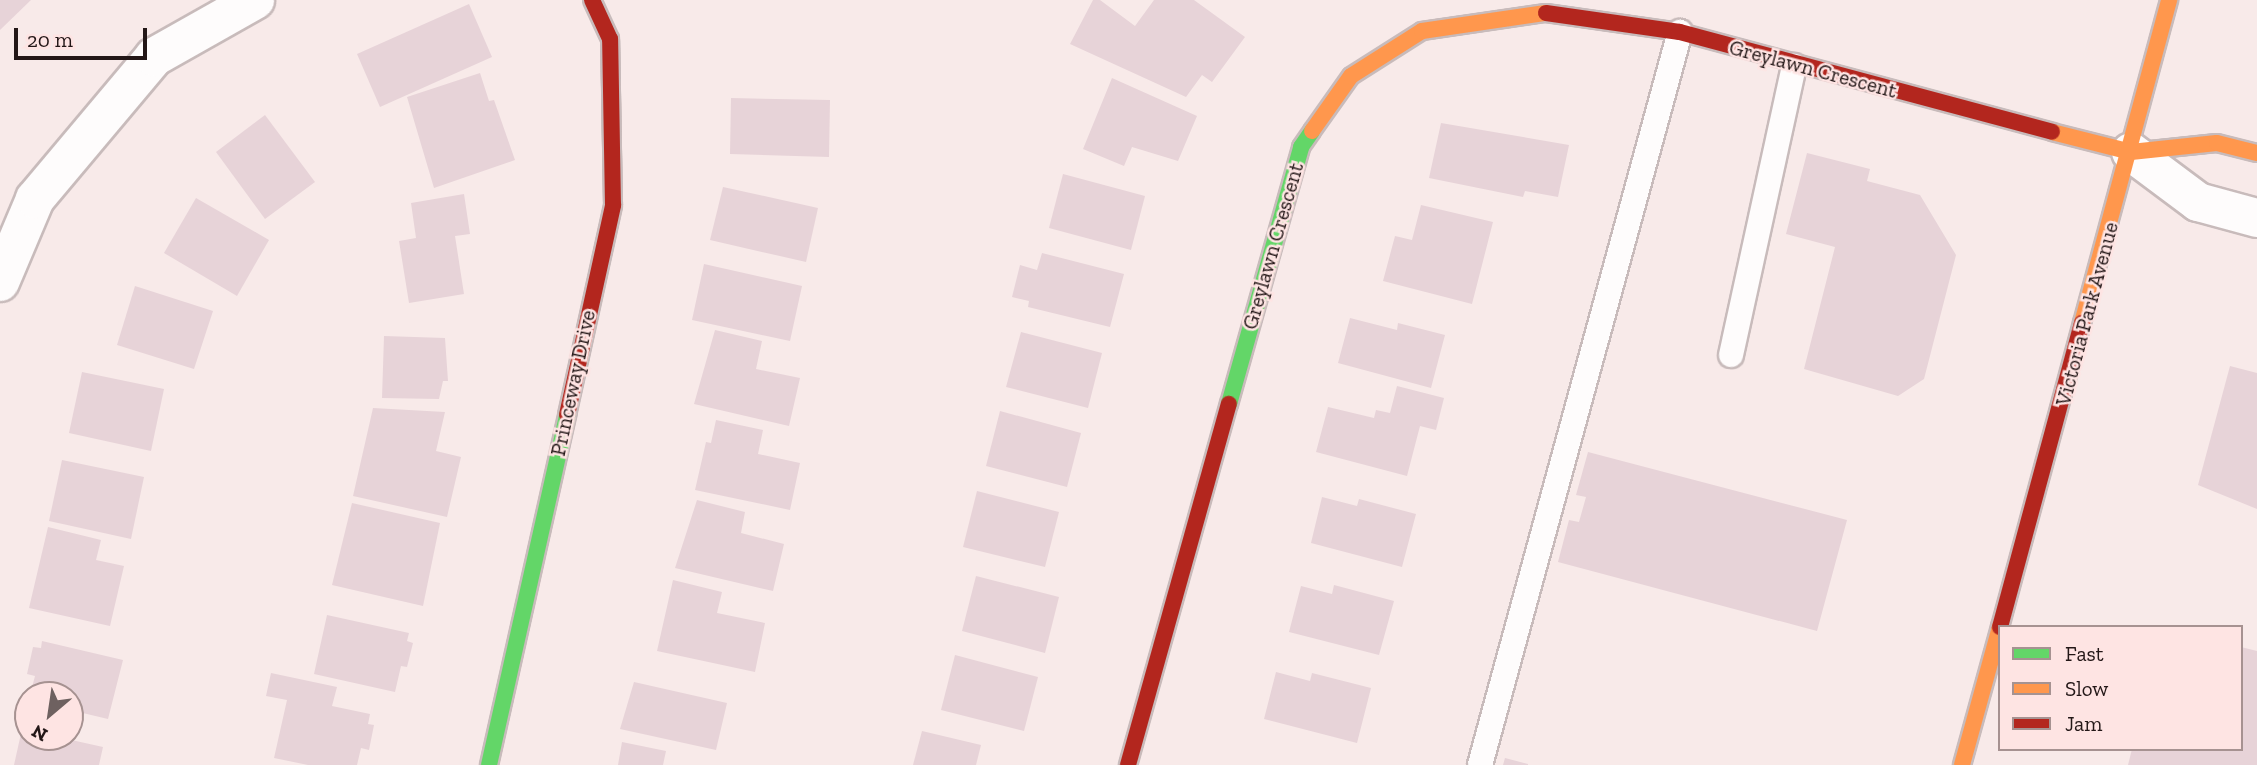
<!DOCTYPE html>
<style>
body{margin:0}
#map{position:relative;width:2257px;height:765px;overflow:hidden;background:#f8eae9;font-family:"Zilla Slab",serif}
div>[style]{position:absolute}
.building>*{inset:0;background:#e7d3d8}
.roads{filter:drop-shadow(2px 0 #c8bbbb) drop-shadow(-2px 0 #c8bbbb) drop-shadow(0 2px #c8bbbb) drop-shadow(0 -2px #c8bbbb)}
.lane>*{height:24px;margin:-12px;padding:0 12px;transform-origin:12px;border-radius:12px;background:#fefcfc}
.street>*{height:38px;margin:-19px;padding:0 19px;transform-origin:19px;border-radius:19px;background:#fefcfc}
.fast>*{height:16px;margin:-8px;padding:0 8px;transform-origin:8px;border-radius:8px;background:#63d668}
.slow>*{height:16px;margin:-8px;padding:0 8px;transform-origin:8px;border-radius:8px;background:#ff974d}
.jam>*{height:16px;margin:-8px;padding:0 8px;transform-origin:8px;border-radius:8px;background:#b3261e}
span{translate:-50% -50%;white-space:nowrap;text-align:center;line-height:1.15;-webkit-text-stroke:5px #fee4e3;paint-order:stroke}
.street-label{font-size:21px;color:#231717}
.legend{position:absolute;left:1998px;top:625px;width:245px;height:126px;box-sizing:border-box;background:#fee4e3;border:2px solid #a69291;margin:0;padding:9px 12px;list-style:none;font-size:21px;color:#231717}
.legend li{display:flex;align-items:center;gap:14px;height:35px}
.legend b{width:35px;border:2px solid #a69291}
.north{position:absolute;left:14px;top:681px;width:70px;height:70px;box-sizing:border-box;background:#fee4e3;border:2px solid #a69291;border-radius:50%;rotate:209deg;font-size:19px;font-weight:700;line-height:28px;text-align:center;color:#231717}
.north::after{content:'';display:block;margin:auto;width:24px;height:32px;background:#6e6160;clip-path:polygon(50% 0,100% 100%,50% 72%,0 100%)}
.scale{position:absolute;left:14px;top:28px;width:133px;height:32px;box-sizing:border-box;border:4px solid #231717;border-top:0;padding-left:9px;font-size:21px;line-height:24px;white-space:nowrap;color:#231717;-webkit-text-stroke:5px #fee4e3;paint-order:stroke}
</style>
<div id="map">
<div class="building">
<div style="clip-path:polygon(0 0,31px 0,0 30px)"></div>
<div style="clip-path:polygon(1093px 0,1100px 0,1135px 26px,1154px 0,1194px 0,1245px 37px,1212px 82px,1202px 75px,1186px 97px,1070px 44px)"></div>
<div style="clip-path:polygon(469px 4px,492px 57px,380px 107px,357px 54px)"></div>
<div style="clip-path:polygon(480px 73px,489px 101px,494px 100px,515px 160px,434px 188px,407px 97px)"></div>
<div style="clip-path:polygon(1112px 78px,1197px 116px,1178px 161px,1132px 147px,1124px 166px,1083px 149px)"></div>
<div style="clip-path:polygon(731px 98px,830px 100px,829px 157px,730px 154px)"></div>
<div style="clip-path:polygon(265px 115px,315px 182px,265px 219px,216px 152px)"></div>
<div style="clip-path:polygon(1441px 123px,1569px 145px,1558px 197px,1525px 191px,1523px 197px,1429px 178px)"></div>
<div style="clip-path:polygon(1807px 153px,1870px 169px,1867px 181px,1920px 195px,1956px 255px,1924px 379px,1898px 396px,1804px 369px,1835px 247px,1786px 234px)"></div>
<div style="clip-path:polygon(1063px 174px,1145px 196px,1131px 250px,1049px 228px)"></div>
<div style="clip-path:polygon(723px 187px,818px 208px,806px 262px,710px 240px)"></div>
<div style="clip-path:polygon(464px 194px,470px 234px,455px 236px,464px 294px,409px 303px,399px 241px,416px 238px,411px 203px)"></div>
<div style="clip-path:polygon(196px 198px,269px 240px,237px 296px,164px 253px)"></div>
<div style="clip-path:polygon(1421px 205px,1493px 222px,1472px 304px,1383px 281px,1395px 236px,1412px 240px)"></div>
<div style="clip-path:polygon(1042px 253px,1124px 274px,1110px 327px,1028px 307px,1029px 301px,1012px 297px,1020px 265px,1037px 270px)"></div>
<div style="clip-path:polygon(704px 264px,802px 286px,790px 341px,692px 320px)"></div>
<div style="clip-path:polygon(135px 286px,213px 311px,194px 369px,117px 345px)"></div>
<div style="clip-path:polygon(1350px 318px,1397px 330px,1398px 323px,1445px 335px,1431px 388px,1338px 363px)"></div>
<div style="clip-path:polygon(715px 330px,762px 341px,756px 369px,800px 378px,789px 426px,694px 404px)"></div>
<div style="clip-path:polygon(1021px 332px,1102px 353px,1088px 408px,1006px 387px)"></div>
<div style="clip-path:polygon(384px 336px,445px 338px,448px 381px,443px 381px,439px 399px,382px 398px)"></div>
<div style="clip-path:polygon(2230px 366px,2257px 373px,2257px 509px,2198px 485px)"></div>
<div style="clip-path:polygon(82px 372px,164px 389px,151px 451px,69px 433px)"></div>
<div style="clip-path:polygon(1397px 386px,1444px 398px,1436px 430px,1420px 426px,1407px 476px,1316px 452px,1328px 407px,1374px 418px,1376px 410px,1390px 413px)"></div>
<div style="clip-path:polygon(373px 408px,445px 412px,436px 451px,461px 457px,447px 517px,353px 496px)"></div>
<div style="clip-path:polygon(1000px 411px,1081px 433px,1067px 487px,986px 466px)"></div>
<div style="clip-path:polygon(716px 420px,763px 430px,758px 454px,800px 463px,790px 510px,695px 490px,706px 442px,711px 443px)"></div>
<div style="clip-path:polygon(1588px 452px,1847px 520px,1817px 631px,1558px 562px,1569px 520px,1579px 522px,1586px 497px,1576px 495px)"></div>
<div style="clip-path:polygon(62px 460px,144px 477px,131px 539px,49px 521px)"></div>
<div style="clip-path:polygon(977px 491px,1059px 512px,1045px 567px,963px 547px)"></div>
<div style="clip-path:polygon(1322px 497px,1357px 506px,1359px 499px,1416px 514px,1402px 567px,1311px 543px)"></div>
<div style="clip-path:polygon(697px 500px,745px 512px,741px 533px,784px 544px,773px 591px,675px 568px)"></div>
<div style="clip-path:polygon(352px 503px,440px 523px,423px 606px,332px 585px)"></div>
<div style="clip-path:polygon(48px 527px,101px 540px,96px 560px,124px 566px,110px 626px,29px 608px)"></div>
<div style="clip-path:polygon(976px 576px,1059px 597px,1045px 653px,962px 631px)"></div>
<div style="clip-path:polygon(673px 580px,722px 592px,717px 613px,765px 623px,755px 672px,657px 651px)"></div>
<div style="clip-path:polygon(1334px 585px,1394px 601px,1379px 655px,1289px 632px,1301px 586px,1332px 594px)"></div>
<div style="clip-path:polygon(327px 615px,409px 633px,407px 641px,413px 643px,407px 667px,401px 666px,395px 692px,314px 674px)"></div>
<div style="clip-path:polygon(42px 641px,123px 660px,108px 719px,70px 710px,70px 695px,30px 695px,35px 676px,27px 674px,33px 647px,41px 648px)"></div>
<div style="clip-path:polygon(2241px 647px,2257px 651px,2257px 765px,2128px 765px,2132px 749px,2241px 749px)"></div>
<div style="clip-path:polygon(955px 655px,1038px 677px,1024px 731px,941px 710px)"></div>
<div style="clip-path:polygon(1276px 672px,1310px 681px,1312px 673px,1371px 688px,1357px 743px,1264px 719px)"></div>
<div style="clip-path:polygon(271px 673px,337px 687px,332px 706px,370px 714px,368px 724px,374px 725px,369px 750px,361px 748px,357px 765px,308px 765px,274px 758px,287px 700px,266px 696px)"></div>
<div style="clip-path:polygon(634px 682px,727px 703px,716px 750px,620px 729px)"></div>
<div style="clip-path:polygon(22px 729px,28px 730px,28px 737px,58px 737px,103px 747px,99px 765px,14px 765px)"></div>
<div style="clip-path:polygon(922px 731px,981px 745px,976px 765px,913px 765px)"></div>
<div style="clip-path:polygon(622px 742px,666px 751px,663px 765px,618px 765px)"></div>
<div style="clip-path:polygon(1505px 758px,1528px 764px,1528px 765px,1503px 765px)"></div>
</div>
<div class="roads">
<div class="lane">
<div style="left:1731px;top:355px;width:296px;rotate:-77.7deg"></div>
<div style="left:1480px;top:765px;width:760px;rotate:-74.74deg"></div>
</div>
<div class="street">
<div style="left:2131px;top:152px;width:84px;rotate:36.7deg"></div>
<div style="left:2198px;top:202px;width:61px;rotate:15.2deg"></div>
<div style="left:0;top:282px;width:90px;rotate:-67.1deg"></div>
<div style="left:35px;top:199px;width:185px;rotate:-50deg"></div>
<div style="left:154px;top:57px;width:116px;rotate:-29.4deg"></div>
</div>
<div class="fast">
<div style="left:1229px;top:404px;width:267px;rotate:-74.3deg"></div>
<div style="left:1301px;top:147px;width:19px;rotate:-55deg"></div>
<div style="left:489px;top:765px;width:359px;rotate:-77.4deg"></div>
</div>
<div class="slow">
<div style="left:1312px;top:131px;width:67px;rotate:-54.7deg"></div>
<div style="left:1351px;top:76px;width:84px;rotate:-32.4deg"></div>
<div style="left:1422px;top:31px;width:125px;rotate:-8.3deg"></div>
<div style="left:2052px;top:132px;width:81px;rotate:14.2deg"></div>
<div style="left:2131px;top:152px;width:86px;rotate:-6deg"></div>
<div style="left:2217px;top:143px;width:41px;rotate:14deg"></div>
<div style="left:2082px;top:323px;width:335px;rotate:-74.9deg"></div>
<div style="left:1962px;top:765px;width:143px;rotate:-74.6deg"></div>
</div>
<div class="jam">
<div style="left:1546px;top:13px;width:135px;rotate:8.1deg"></div>
<div style="left:1680px;top:32px;width:385px;rotate:15deg"></div>
<div style="left:567px;top:415px;width:215px;rotate:-77.6deg"></div>
<div style="left:613px;top:205px;width:166px;rotate:-91deg"></div>
<div style="left:610px;top:39px;width:43px;rotate:-114.8deg"></div>
<div style="left:2000px;top:627px;width:315px;rotate:-74.9deg"></div>
<div style="left:1128px;top:765px;width:375px;rotate:-74.4deg"></div>
</div>
</div>
<div class="street-label">
<span style="left:1813px;top:69px;rotate:15deg">Greylawn Crescent</span>
<span style="left:1273px;top:246px;rotate:-74deg">Greylawn Crescent</span>
<span style="left:2087px;top:314px;rotate:-75deg">Victoria Park Avenue</span>
<span style="left:573px;top:383px;rotate:-78deg">Princeway Drive</span>
</div>
<ul class="legend">
<li><b style="height:9px;background:#63d668"></b>Fast</li>
<li><b style="height:9px;background:#ff974d"></b>Slow</li>
<li><b style="height:9px;background:#b3261e"></b>Jam</li>
</ul>
<div class="north">N</div>
<div class="scale">20 m</div>
</div>
